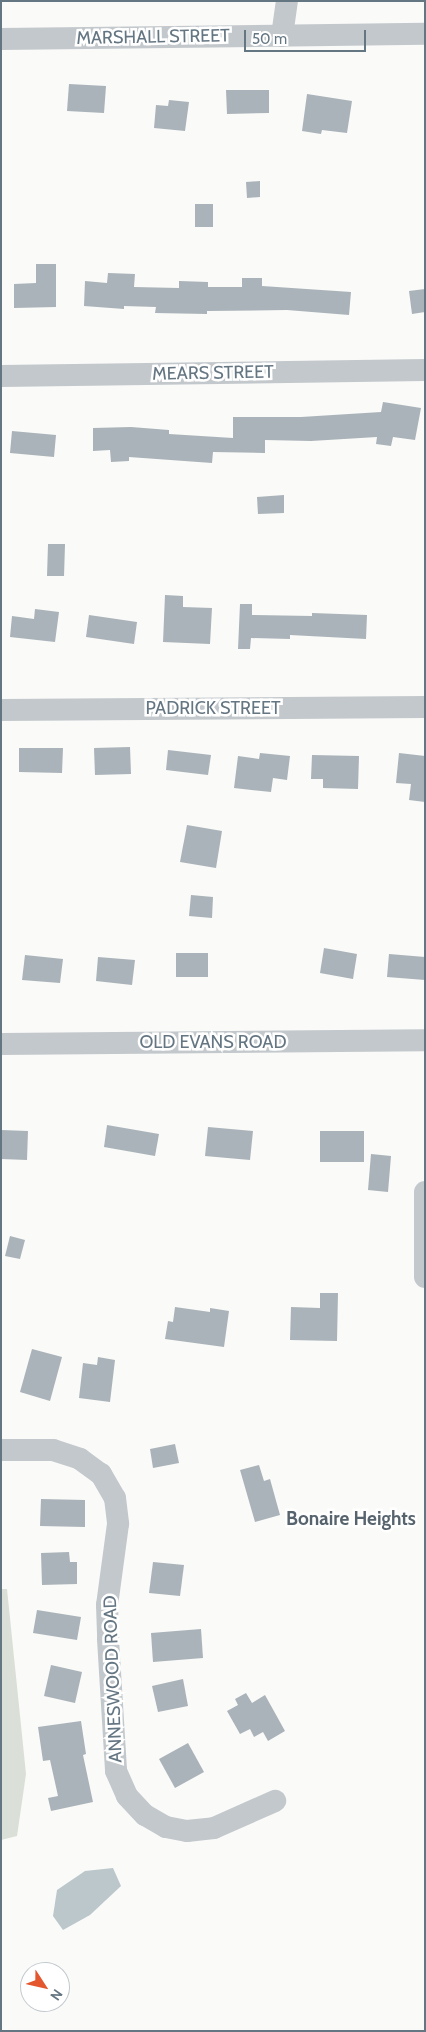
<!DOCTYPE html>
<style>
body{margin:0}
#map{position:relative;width:426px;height:2032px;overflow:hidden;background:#fafaf8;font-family:Cabin,sans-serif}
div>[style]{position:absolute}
.green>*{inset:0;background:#dadfd7}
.water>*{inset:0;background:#bbc7cb}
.building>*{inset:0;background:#aab3b9}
.minor>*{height:22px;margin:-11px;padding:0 11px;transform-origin:11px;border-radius:11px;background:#c3c8cc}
span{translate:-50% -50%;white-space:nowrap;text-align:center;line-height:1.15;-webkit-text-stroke:5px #fff;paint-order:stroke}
.street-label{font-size:18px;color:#657683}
.neighbourhood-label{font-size:19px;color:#57646e;font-weight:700}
.frame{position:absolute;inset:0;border:2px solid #657683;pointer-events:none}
.north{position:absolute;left:20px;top:1962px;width:50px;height:50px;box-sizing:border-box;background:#fff;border:1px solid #c1c8cd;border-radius:50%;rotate:125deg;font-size:14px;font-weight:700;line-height:20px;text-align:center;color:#657683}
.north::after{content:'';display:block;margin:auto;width:18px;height:22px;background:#e4572e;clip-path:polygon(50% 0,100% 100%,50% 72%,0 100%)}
.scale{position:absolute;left:244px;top:30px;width:122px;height:22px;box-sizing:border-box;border:2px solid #657683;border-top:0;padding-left:6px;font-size:15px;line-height:18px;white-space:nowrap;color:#657683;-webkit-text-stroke:4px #fff;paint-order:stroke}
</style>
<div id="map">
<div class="green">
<div style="clip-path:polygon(1px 1589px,7px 1589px,26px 1774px,17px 1836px,1px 1840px)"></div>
</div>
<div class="water">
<div style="clip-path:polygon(113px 1868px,121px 1886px,90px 1915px,63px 1930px,53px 1916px,57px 1890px,85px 1871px)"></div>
</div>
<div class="building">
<div style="clip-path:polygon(69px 84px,106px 86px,104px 113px,67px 111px)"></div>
<div style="clip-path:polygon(226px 90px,269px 90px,269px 113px,227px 114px)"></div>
<div style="clip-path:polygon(307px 94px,352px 101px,347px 133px,322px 130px,321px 134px,302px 131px)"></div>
<div style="clip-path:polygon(169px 100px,189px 102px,185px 131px,154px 128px,156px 105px,168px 106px)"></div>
<div style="clip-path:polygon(260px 181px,260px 197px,247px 198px,246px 182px)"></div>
<div style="clip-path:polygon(195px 204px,213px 204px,213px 227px,195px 227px)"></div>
<div style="clip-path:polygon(36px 264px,56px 264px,56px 307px,14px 308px,14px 284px,36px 283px)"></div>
<div style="clip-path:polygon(108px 273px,135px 274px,134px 287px,179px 288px,179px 281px,208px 282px,208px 287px,242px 287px,242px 278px,262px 278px,262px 286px,351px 292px,349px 315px,287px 310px,207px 311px,207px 314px,155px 313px,156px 307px,124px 306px,124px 309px,84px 306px,85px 281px,107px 283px)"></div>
<div style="clip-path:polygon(425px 289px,425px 312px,412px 314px,409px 291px)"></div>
<div style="clip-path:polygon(383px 402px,421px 408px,415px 440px,393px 437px,391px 446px,376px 444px,377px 437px,311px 441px,265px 440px,265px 453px,213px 452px,212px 463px,129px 457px,129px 461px,111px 462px,110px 450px,93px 451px,93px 428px,131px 427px,169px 430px,169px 434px,233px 438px,233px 417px,301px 417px,381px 412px)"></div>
<div style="clip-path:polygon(12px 431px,56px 435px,54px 457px,10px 453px)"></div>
<div style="clip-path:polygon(284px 495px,284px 513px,258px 514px,257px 497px)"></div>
<div style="clip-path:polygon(48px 544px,65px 544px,64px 576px,47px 576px)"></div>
<div style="clip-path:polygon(165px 595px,183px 596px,183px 607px,212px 608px,210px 644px,163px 642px)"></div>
<div style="clip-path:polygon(240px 604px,252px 604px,252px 615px,312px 616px,312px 613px,367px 615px,366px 639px,290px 635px,290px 639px,251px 638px,250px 649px,238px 649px)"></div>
<div style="clip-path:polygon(35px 609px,59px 612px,55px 642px,10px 637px,12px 616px,34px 619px)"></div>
<div style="clip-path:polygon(89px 615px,137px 622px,134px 644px,86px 637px)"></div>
<div style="clip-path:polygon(130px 747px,131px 774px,95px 775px,94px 748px)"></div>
<div style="clip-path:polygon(19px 748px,63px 748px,62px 773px,19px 772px)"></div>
<div style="clip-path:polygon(168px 750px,211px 755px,208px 775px,166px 770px)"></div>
<div style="clip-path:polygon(260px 753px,290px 756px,287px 780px,273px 778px,271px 792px,234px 788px,238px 756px,259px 759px)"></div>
<div style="clip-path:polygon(399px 753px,425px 756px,425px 802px,409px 800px,411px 784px,396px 783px)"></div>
<div style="clip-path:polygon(312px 755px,359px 756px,358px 789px,323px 788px,323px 779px,311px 779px)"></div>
<div style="clip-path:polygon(187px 825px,222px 831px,216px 868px,180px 862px)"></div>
<div style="clip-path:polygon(191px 895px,213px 897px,212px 918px,189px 916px)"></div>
<div style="clip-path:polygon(324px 948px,357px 954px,353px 979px,320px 973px)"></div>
<div style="clip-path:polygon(176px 953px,208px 953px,208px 977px,176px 977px)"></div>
<div style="clip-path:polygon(389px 954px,425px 957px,425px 980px,387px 977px)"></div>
<div style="clip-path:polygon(25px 955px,63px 959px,60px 983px,22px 980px)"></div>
<div style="clip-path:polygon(98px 957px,135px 960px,132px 985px,96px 981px)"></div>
<div style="clip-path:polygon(107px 1125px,159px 1134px,155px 1156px,104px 1147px)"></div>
<div style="clip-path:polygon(208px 1127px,253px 1131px,250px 1160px,205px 1156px)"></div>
<div style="clip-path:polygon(1px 1130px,28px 1131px,27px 1160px,1px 1159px)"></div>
<div style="clip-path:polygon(320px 1131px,364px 1131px,364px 1162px,320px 1162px)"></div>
<div style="clip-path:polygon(371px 1154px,391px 1156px,388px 1192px,368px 1190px)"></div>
<div style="clip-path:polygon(10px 1236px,25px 1240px,20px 1259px,5px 1256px)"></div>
<div style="clip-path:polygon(320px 1293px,338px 1293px,337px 1341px,290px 1340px,291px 1307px,320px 1308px)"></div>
<div style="clip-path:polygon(175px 1307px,210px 1312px,210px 1308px,229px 1311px,224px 1347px,165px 1339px,168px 1321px,173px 1322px)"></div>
<div style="clip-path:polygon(32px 1349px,62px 1357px,50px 1401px,20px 1392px)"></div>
<div style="clip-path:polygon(98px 1357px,115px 1360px,110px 1402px,79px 1398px,83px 1363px,97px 1365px)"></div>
<div style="clip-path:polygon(175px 1444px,179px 1463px,153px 1468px,150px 1449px)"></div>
<div style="clip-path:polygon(259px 1465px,264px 1481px,270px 1479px,280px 1515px,255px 1522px,240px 1470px)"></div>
<div style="clip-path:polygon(41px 1499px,85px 1500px,85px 1527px,40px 1526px)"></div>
<div style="clip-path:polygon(69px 1552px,70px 1562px,77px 1562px,77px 1584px,42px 1585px,41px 1553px)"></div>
<div style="clip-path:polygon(153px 1562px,184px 1565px,180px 1596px,149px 1593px)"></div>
<div style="clip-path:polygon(37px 1610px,81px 1617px,77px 1640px,33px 1633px)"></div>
<div style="clip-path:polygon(201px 1629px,203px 1658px,153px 1662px,151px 1633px)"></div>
<div style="clip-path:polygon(51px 1665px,82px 1672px,75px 1703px,44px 1696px)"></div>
<div style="clip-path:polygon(183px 1679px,188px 1706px,158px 1712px,152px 1686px)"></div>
<div style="clip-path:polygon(246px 1693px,252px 1703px,265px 1695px,285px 1731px,268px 1741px,263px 1732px,254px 1737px,250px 1729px,240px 1734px,227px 1711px,238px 1705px,235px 1699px)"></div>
<div style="clip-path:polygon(81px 1721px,86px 1754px,83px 1755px,93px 1802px,51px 1811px,48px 1798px,58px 1796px,50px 1760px,43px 1761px,38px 1727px)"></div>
<div style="clip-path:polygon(188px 1743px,204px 1772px,175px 1788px,159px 1759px)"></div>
</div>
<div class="minor">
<div style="left:282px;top:36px;width:35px;rotate:-82deg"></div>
<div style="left:1px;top:39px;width:424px;rotate:-0.7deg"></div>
<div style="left:1px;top:376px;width:424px;rotate:-0.8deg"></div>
<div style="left:1px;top:710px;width:424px;rotate:-0.4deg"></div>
<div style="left:1px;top:1044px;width:424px;rotate:-0.5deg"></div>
<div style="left:425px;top:1192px;width:85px;rotate:90deg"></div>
<div style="left:1px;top:1450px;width:52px"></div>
<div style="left:53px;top:1450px;width:28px;rotate:18deg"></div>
<div style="left:80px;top:1459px;width:26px;rotate:36deg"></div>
<div style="left:101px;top:1474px;width:28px;rotate:60deg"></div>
<div style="left:115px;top:1498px;width:26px;rotate:83deg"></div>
<div style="left:118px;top:1524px;width:82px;rotate:97.7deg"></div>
<div style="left:107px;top:1605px;width:34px;rotate:88deg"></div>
<div style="left:108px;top:1639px;width:132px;rotate:86.5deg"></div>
<div style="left:116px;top:1771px;width:27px;rotate:66deg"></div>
<div style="left:127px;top:1796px;width:26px;rotate:47deg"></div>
<div style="left:145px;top:1815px;width:24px;rotate:30deg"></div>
<div style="left:166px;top:1827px;width:21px;rotate:11deg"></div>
<div style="left:187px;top:1831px;width:27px;rotate:-6deg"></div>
<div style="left:214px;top:1828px;width:67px;rotate:-23.9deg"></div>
</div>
<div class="street-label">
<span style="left:153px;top:37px;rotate:-1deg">MARSHALL STREET</span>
<span style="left:213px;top:373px;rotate:-1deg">MEARS STREET</span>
<span style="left:213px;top:708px">PADRICK STREET</span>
<span style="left:213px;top:1042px">OLD EVANS ROAD</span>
<span style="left:113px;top:1679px;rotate:-92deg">ANNESWOOD ROAD</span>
</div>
<div class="neighbourhood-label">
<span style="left:351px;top:1519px">Bonaire Heights</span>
</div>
<div class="frame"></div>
<div class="north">N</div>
<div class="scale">50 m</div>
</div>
